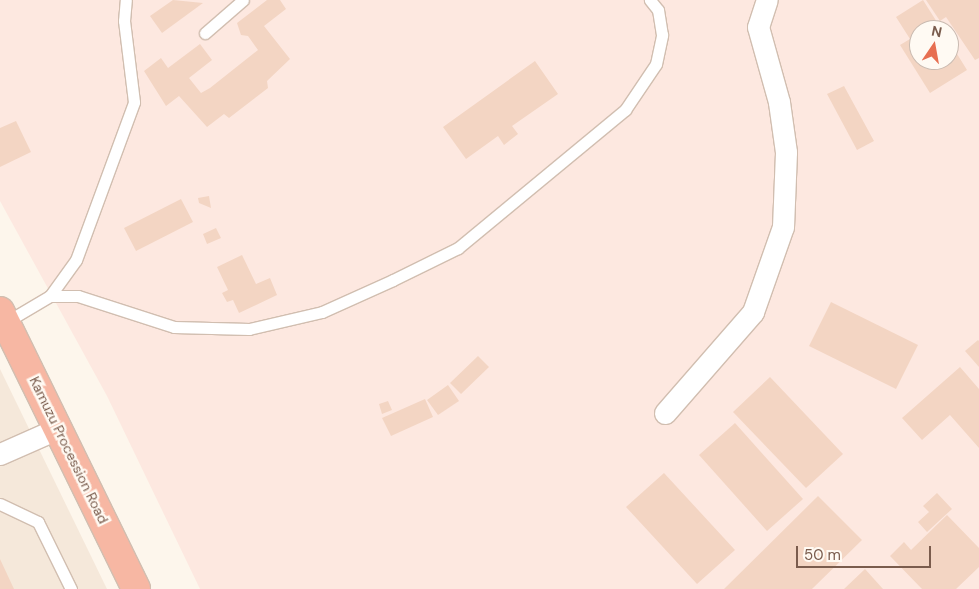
<!DOCTYPE html>
<style>
body{margin:0}
#map{position:relative;width:979px;height:589px;overflow:hidden;background:#fdf6ec;font-family:"DM Sans",sans-serif}
div>[style]{position:absolute}
.residential>*{inset:0;background:#f5e8da}
.commercial>*{inset:0;background:#fde8e0}
.building>*{inset:0;background:#f3d5c3}
.roads{filter:drop-shadow(1px 0 #d1beb0) drop-shadow(-1px 0 #d1beb0) drop-shadow(0 1px #d1beb0) drop-shadow(0 -1px #d1beb0)}
.lane>*{height:11px;margin:-5.5px;padding:0 5.5px;transform-origin:5.5px;border-radius:5.5px;background:#fff}
.street>*{height:21px;margin:-10.5px;padding:0 10.5px;transform-origin:10.5px;border-radius:10.5px;background:#fff}
.highway>*{height:28px;margin:-14px;padding:0 14px;transform-origin:14px;border-radius:14px;background:#f7b7a3}
span{translate:-50% -50%;white-space:nowrap;text-align:center;line-height:1.15;-webkit-text-stroke:5px #fffaf3;paint-order:stroke}
.street-label{font-size:14px;color:#7a5c4d}
.north{position:absolute;left:909px;top:20px;width:50px;height:50px;box-sizing:border-box;background:#fffaf3;border:1px solid #cabbb1;border-radius:50%;rotate:12deg;font-size:14px;font-weight:700;line-height:20px;text-align:center;color:#7a5c4d}
.north::after{content:'';display:block;margin:auto;width:18px;height:22px;background:#e76f51;clip-path:polygon(50% 0,100% 100%,50% 72%,0 100%)}
.scale{position:absolute;left:796px;top:546px;width:135px;height:22px;box-sizing:border-box;border:2px solid #7a5c4d;border-top:0;padding-left:6px;font-size:15px;line-height:18px;white-space:nowrap;color:#7a5c4d;-webkit-text-stroke:4px #fffaf3;paint-order:stroke}
</style>
<div id="map">
<div class="residential">
<div style="clip-path:polygon(0 369px,107px 589px,0 589px)"></div>
</div>
<div class="commercial">
<div style="clip-path:polygon(evenodd,0 0,979px 0,979px 589px,200px 589px,107px 396px,0 201px,0 0,919px 30px,949px 30px,949px 60px,919px 60px,919px 30px)"></div>
</div>
<div class="building">
<div style="clip-path:polygon(173px 0,203px 3px,162px 33px,150px 16px)"></div>
<div style="clip-path:polygon(267px 0,280px 0,286px 9px,264px 26px,290px 59px,267px 81px,268px 88px,229px 118px,224px 114px,207px 127px,179px 96px,166px 106px,144px 71px,161px 58px,168px 68px,200px 44px,212px 60px,189px 78px,201px 93px,210px 88px,258px 50px,248px 36px,241px 35px,237px 23px)"></div>
<div style="clip-path:polygon(923px 0,942px 30px,919px 30px,919px 60px,949px 60px,949px 41px,967px 70px,930px 93px,900px 45px,910px 39px,896px 17px)"></div>
<div style="clip-path:polygon(926px 0,979px 0,979px 58px,975px 60px,946px 17px,940px 21px)"></div>
<div style="clip-path:polygon(535px 61px,558px 94px,512px 126px,518px 134px,504px 145px,498px 136px,466px 159px,443px 127px)"></div>
<div style="clip-path:polygon(844px 86px,874px 141px,857px 150px,827px 94px)"></div>
<div style="clip-path:polygon(16px 121px,31px 152px,0 167px,0 128px)"></div>
<div style="clip-path:polygon(209px 196px,211px 208px,199px 203px,198px 198px)"></div>
<div style="clip-path:polygon(181px 199px,193px 222px,136px 251px,124px 228px)"></div>
<div style="clip-path:polygon(216px 228px,221px 238px,207px 244px,203px 234px)"></div>
<div style="clip-path:polygon(242px 255px,256px 284px,270px 278px,277px 295px,239px 313px,233px 300px,227px 302px,222px 293px,228px 290px,217px 267px)"></div>
<div style="clip-path:polygon(831px 302px,918px 345px,896px 389px,809px 346px)"></div>
<div style="clip-path:polygon(978px 340px,979px 341px,979px 367px,965px 351px)"></div>
<div style="clip-path:polygon(478px 356px,489px 367px,461px 394px,450px 383px)"></div>
<div style="clip-path:polygon(960px 367px,979px 389px,979px 448px,950px 415px,922px 440px,902px 418px)"></div>
<div style="clip-path:polygon(770px 377px,843px 454px,806px 488px,733px 412px)"></div>
<div style="clip-path:polygon(448px 385px,459px 401px,438px 415px,427px 400px)"></div>
<div style="clip-path:polygon(425px 399px,433px 417px,391px 436px,382px 418px)"></div>
<div style="clip-path:polygon(388px 401px,392px 410px,382px 414px,379px 404px)"></div>
<div style="clip-path:polygon(735px 423px,803px 499px,767px 531px,699px 455px)"></div>
<div style="clip-path:polygon(664px 473px,735px 550px,697px 584px,626px 507px)"></div>
<div style="clip-path:polygon(937px 493px,952px 509px,927px 532px,918px 522px,929px 512px,923px 506px)"></div>
<div style="clip-path:polygon(818px 496px,862px 540px,812px 589px,724px 589px)"></div>
<div style="clip-path:polygon(947px 515px,979px 548px,979px 567px,956px 589px,922px 589px,890px 556px,904px 542px,911px 550px)"></div>
<div style="clip-path:polygon(0 559px,14px 589px,0 589px)"></div>
<div style="clip-path:polygon(865px 569px,883px 589px,844px 589px)"></div>
</div>
<div class="roads">
<div class="lane">
<div style="left:205px;top:33px;width:50px;rotate:-41deg"></div>
<div style="left:50px;top:296px;width:28px"></div>
<div style="left:78px;top:296px;width:101px;rotate:17.9deg"></div>
<div style="left:174px;top:327px;width:75px;rotate:1.5deg"></div>
<div style="left:249px;top:329px;width:75px;rotate:-13.1deg"></div>
<div style="left:322px;top:312px;width:78px;rotate:-24.3deg"></div>
<div style="left:393px;top:280px;width:72px;rotate:-26.2deg"></div>
<div style="left:458px;top:248px;width:217px;rotate:-39.6deg"></div>
<div style="left:625px;top:110px;width:55px;rotate:-56deg"></div>
<div style="left:656px;top:64px;width:30px;rotate:-78deg"></div>
<div style="left:662px;top:35px;width:25px;rotate:-99deg"></div>
<div style="left:658px;top:10px;width:13px;rotate:-129deg"></div>
<div style="left:6px;top:322px;width:51px;rotate:-30.6deg"></div>
<div style="left:50px;top:296px;width:44px;rotate:-54.2deg"></div>
<div style="left:76px;top:260px;width:168px;rotate:-69.8deg"></div>
<div style="left:134px;top:102px;width:82px;rotate:-97deg"></div>
<div style="left:124px;top:21px;width:21px;rotate:-85deg"></div>
<div style="left:0;top:504px;width:42px;rotate:25.3deg"></div>
<div style="left:38px;top:522px;width:75px;rotate:63.8deg"></div>
</div>
<div class="street">
<div style="left:665px;top:413px;width:134px;rotate:-48.9deg"></div>
<div style="left:753px;top:312px;width:90px;rotate:-70.6deg"></div>
<div style="left:783px;top:227px;width:75px;rotate:-87.7deg"></div>
<div style="left:786px;top:152px;width:50px;rotate:-98deg"></div>
<div style="left:779px;top:102px;width:78px;rotate:-105.6deg"></div>
<div style="left:758px;top:27px;width:28px;rotate:-72deg"></div>
<div style="left:0;top:454px;width:64px;rotate:-23.8deg"></div>
</div>
<div class="highway">
<div style="left:0;top:311px;width:309px;rotate:63.9deg"></div>
</div>
</div>
<div class="street-label">
<span style="left:69px;top:450px;rotate:64deg">Kamuzu Procession Road</span>
</div>
<div class="north">N</div>
<div class="scale">50 m</div>
</div>
